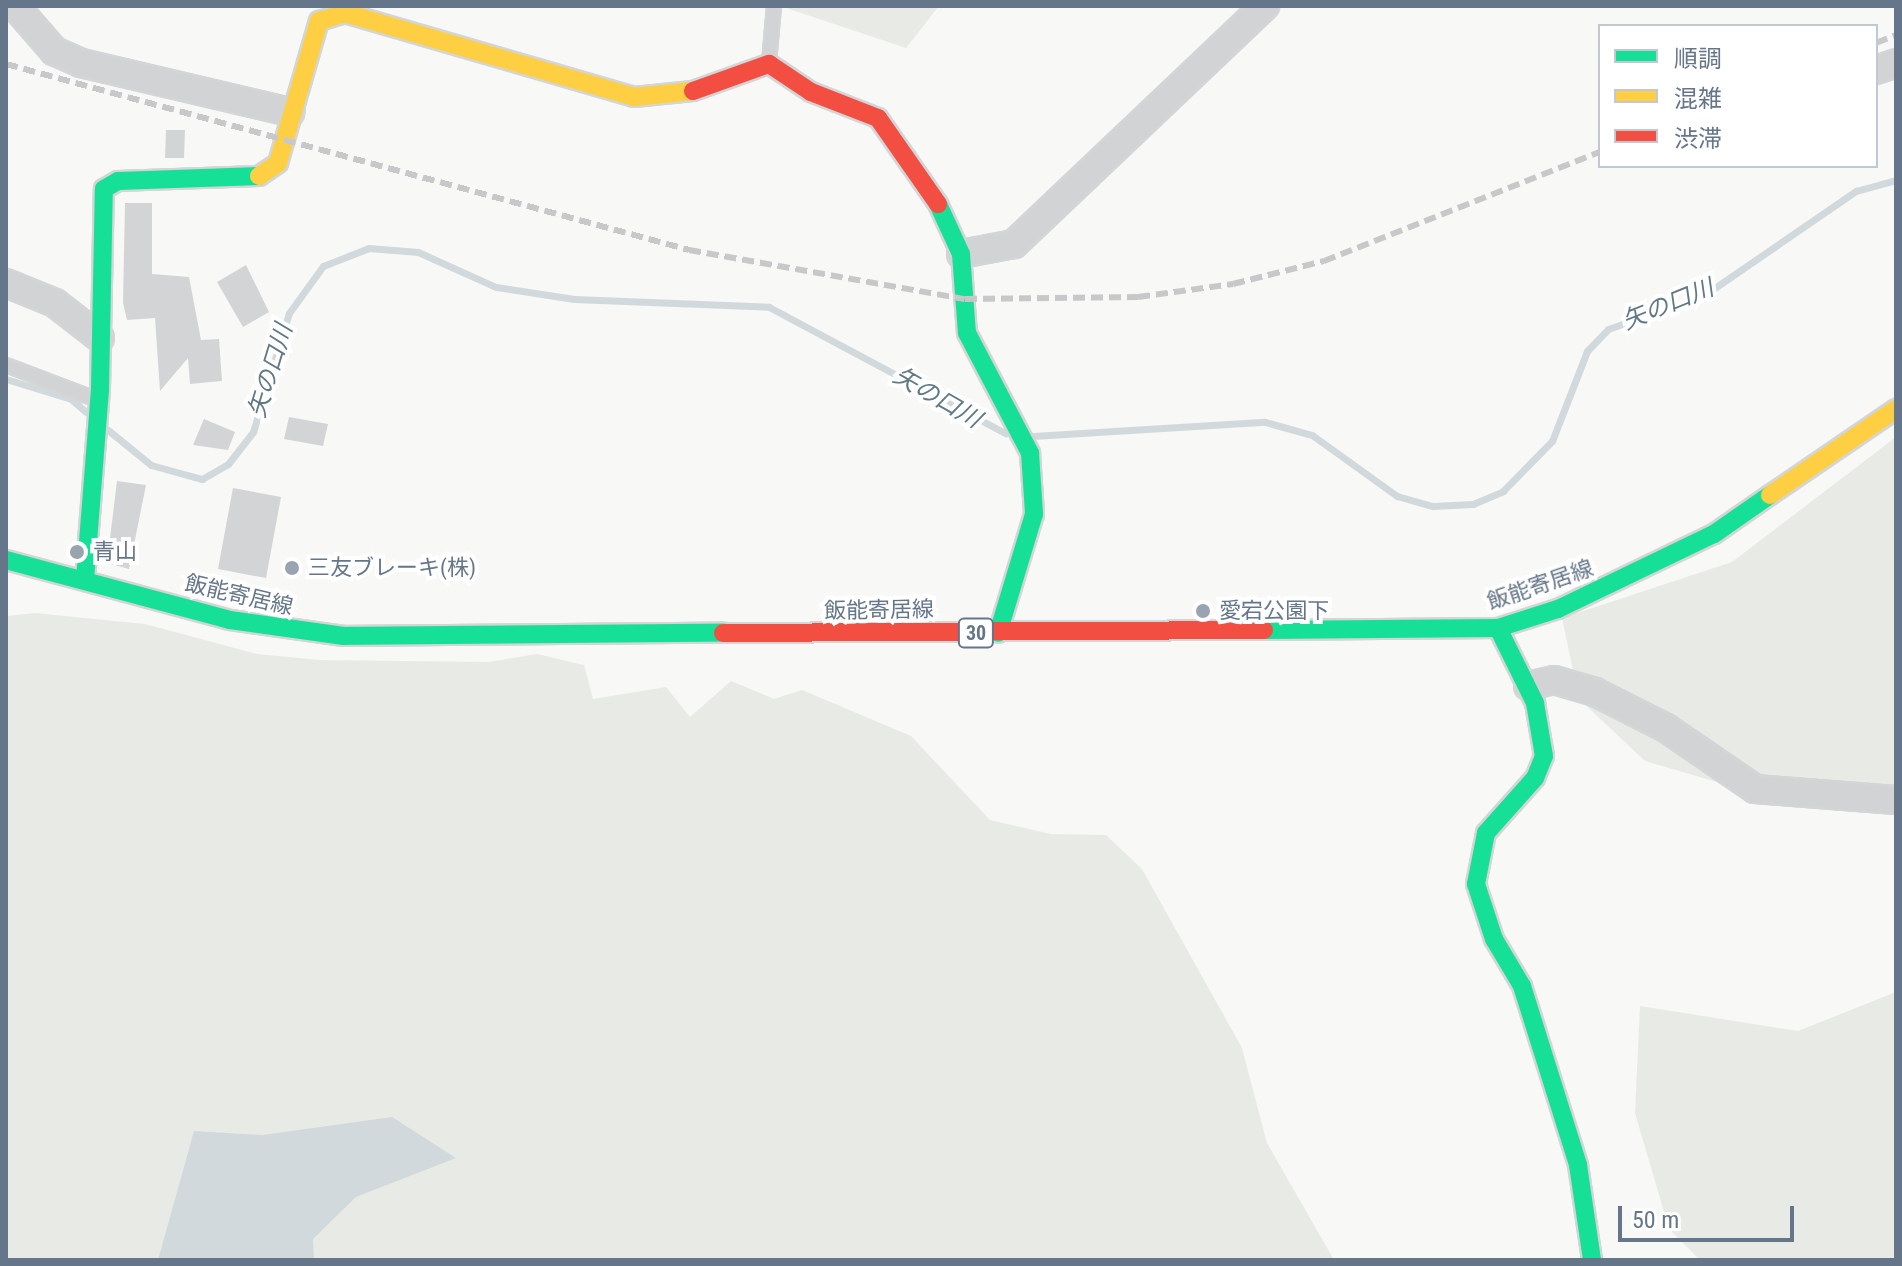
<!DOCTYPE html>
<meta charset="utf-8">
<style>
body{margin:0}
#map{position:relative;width:1902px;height:1266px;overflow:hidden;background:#f8f8f7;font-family:"Roboto Condensed","Noto Sans JP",sans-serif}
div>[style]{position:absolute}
.green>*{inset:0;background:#e8ebe5}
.water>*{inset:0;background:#d2d9dd}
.stream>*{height:7px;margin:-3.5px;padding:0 3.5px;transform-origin:3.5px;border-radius:3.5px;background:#d2d9dd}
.building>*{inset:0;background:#d3d4d5}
.roads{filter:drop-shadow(2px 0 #d3d5d7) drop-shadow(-2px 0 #d3d5d7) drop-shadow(0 2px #d3d5d7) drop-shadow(0 -2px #d3d5d7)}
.lane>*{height:12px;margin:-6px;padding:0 6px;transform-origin:6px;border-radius:6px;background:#d2d3d4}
.street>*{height:26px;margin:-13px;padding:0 13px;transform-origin:13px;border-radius:13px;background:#d2d3d4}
.fast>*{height:18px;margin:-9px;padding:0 9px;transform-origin:9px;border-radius:9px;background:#16e098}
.slow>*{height:18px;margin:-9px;padding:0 9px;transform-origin:9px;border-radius:9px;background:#ffcf43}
.jam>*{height:18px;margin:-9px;padding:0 9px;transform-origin:9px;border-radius:9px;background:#f24e42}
.rail>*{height:6px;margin-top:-3px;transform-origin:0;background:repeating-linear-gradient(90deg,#c8c8ca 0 12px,transparent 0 18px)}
.dots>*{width:22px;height:22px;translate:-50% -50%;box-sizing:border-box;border:4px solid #fff;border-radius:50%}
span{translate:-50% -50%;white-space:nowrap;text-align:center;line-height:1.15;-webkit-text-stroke:8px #fff;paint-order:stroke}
.shield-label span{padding:2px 6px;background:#fff;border:2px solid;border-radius:6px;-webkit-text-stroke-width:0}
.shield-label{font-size:20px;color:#65768a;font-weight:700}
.poi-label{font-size:22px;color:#65768a}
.left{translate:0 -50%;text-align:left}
.street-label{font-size:22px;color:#65768a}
.water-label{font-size:24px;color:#617885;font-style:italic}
.frame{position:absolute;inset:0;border:8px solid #65768a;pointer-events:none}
.legend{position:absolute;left:1598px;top:24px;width:280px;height:144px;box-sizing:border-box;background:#fff;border:2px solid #c1c8d0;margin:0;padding:10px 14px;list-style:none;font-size:24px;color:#65768a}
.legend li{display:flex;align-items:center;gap:16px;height:40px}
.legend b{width:40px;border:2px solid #c1c8d0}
.scale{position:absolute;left:1618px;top:1206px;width:176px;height:36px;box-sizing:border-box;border:4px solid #65768a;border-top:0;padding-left:10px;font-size:24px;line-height:28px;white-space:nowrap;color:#65768a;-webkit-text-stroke:6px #fff;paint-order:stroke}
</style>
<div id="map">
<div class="green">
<div style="clip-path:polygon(780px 6px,939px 6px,906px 48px)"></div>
<div style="clip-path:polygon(1896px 437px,1896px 796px,1737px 788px,1645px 761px,1579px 699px,1562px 618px,1732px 562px)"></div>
<div style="clip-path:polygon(35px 613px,145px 624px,257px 654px,319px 660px,489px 662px,537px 654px,584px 665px,593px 699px,666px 687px,690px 717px,731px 681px,774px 699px,802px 690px,911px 736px,990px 820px,1051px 834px,1106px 835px,1142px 869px,1242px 1048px,1267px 1143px,1334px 1260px,6px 1260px,6px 616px)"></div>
<div style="clip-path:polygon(1896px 992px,1896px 1260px,1700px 1260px,1669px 1229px,1635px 1113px,1640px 1006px,1798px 1031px)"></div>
</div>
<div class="water">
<div style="clip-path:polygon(392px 1117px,456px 1158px,356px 1197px,313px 1239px,314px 1260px,158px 1260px,194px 1131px,262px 1135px)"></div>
</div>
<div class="stream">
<div style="left:6px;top:379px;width:68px;rotate:17.1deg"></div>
<div style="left:71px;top:399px;width:20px;rotate:41deg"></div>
<div style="left:108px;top:430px;width:55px;rotate:39.1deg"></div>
<div style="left:151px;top:465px;width:53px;rotate:15.4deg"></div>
<div style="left:202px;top:479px;width:30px;rotate:-30deg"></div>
<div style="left:228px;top:464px;width:41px;rotate:-52deg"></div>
<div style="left:253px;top:432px;width:124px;rotate:-73.2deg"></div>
<div style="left:289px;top:313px;width:58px;rotate:-54.1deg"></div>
<div style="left:323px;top:266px;width:49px;rotate:-21.4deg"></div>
<div style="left:369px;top:248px;width:49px;rotate:4.7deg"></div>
<div style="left:418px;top:252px;width:85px;rotate:24.2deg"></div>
<div style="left:496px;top:287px;width:79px;rotate:8.7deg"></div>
<div style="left:574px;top:299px;width:195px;rotate:2.3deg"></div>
<div style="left:769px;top:307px;width:268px;rotate:28.1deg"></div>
<div style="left:1033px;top:436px;width:232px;rotate:-3.5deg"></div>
<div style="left:1265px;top:422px;width:49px;rotate:15.5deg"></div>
<div style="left:1312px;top:435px;width:105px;rotate:35.7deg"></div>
<div style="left:1397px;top:496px;width:37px;rotate:16deg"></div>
<div style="left:1433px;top:506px;width:40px;rotate:-2.9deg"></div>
<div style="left:1473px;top:504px;width:33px;rotate:-23deg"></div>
<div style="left:1503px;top:491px;width:70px;rotate:-45.6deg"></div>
<div style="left:1552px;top:441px;width:97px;rotate:-68.7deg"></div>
<div style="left:1587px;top:351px;width:30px;rotate:-46deg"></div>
<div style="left:1608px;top:329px;width:101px;rotate:-19.2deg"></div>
<div style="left:1703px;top:296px;width:186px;rotate:-34.5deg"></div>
<div style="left:1856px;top:191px;width:41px;rotate:-15.4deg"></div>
</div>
<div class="building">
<div style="clip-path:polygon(166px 130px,185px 130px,184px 158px,165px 158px)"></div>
<div style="clip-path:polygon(125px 203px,152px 203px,152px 274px,189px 277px,201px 340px,219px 339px,222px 381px,190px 384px,188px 358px,160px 391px,155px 318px,127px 320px,123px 303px)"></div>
<div style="clip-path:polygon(246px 265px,269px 312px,243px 327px,217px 282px)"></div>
<div style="clip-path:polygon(289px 417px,328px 424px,323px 446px,284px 439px)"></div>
<div style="clip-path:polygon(204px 419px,235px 432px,228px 450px,193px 445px)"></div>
<div style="clip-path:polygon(117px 481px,146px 485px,129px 569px,107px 563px)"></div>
<div style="clip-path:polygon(233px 488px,281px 497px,266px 578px,218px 569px)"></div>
</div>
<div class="roads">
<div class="lane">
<div style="left:769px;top:63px;width:57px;rotate:-85deg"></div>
<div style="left:6px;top:365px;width:93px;rotate:20.8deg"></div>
</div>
<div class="street">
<div style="left:15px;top:6px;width:60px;rotate:49.1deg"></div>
<div style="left:54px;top:51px;width:30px;rotate:24deg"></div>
<div style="left:81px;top:63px;width:215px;rotate:13.2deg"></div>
<div style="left:1876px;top:70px;width:21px;rotate:-19deg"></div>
<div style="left:961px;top:254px;width:54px;rotate:-10.7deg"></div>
<div style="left:1014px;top:244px;width:346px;rotate:-43.5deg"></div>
<div style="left:6px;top:283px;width:53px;rotate:22.2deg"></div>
<div style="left:55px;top:303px;width:57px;rotate:37.9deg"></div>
<div style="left:1528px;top:686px;width:27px;rotate:-13deg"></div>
<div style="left:1554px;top:680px;width:43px;rotate:16.3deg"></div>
<div style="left:1595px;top:692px;width:80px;rotate:26.9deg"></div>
<div style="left:1666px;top:728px;width:108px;rotate:34.4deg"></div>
<div style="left:1755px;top:789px;width:141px;rotate:4.5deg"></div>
</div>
<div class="fast">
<div style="left:938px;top:204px;width:55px;rotate:65.3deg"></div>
<div style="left:961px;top:254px;width:79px;rotate:85.7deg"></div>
<div style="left:967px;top:333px;width:136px;rotate:62.3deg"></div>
<div style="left:1030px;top:453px;width:61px;rotate:86.2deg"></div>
<div style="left:1034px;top:514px;width:124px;rotate:106.8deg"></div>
<div style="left:6px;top:560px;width:232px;rotate:15deg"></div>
<div style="left:230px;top:620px;width:115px;rotate:8deg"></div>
<div style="left:344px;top:636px;width:379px;rotate:-0.5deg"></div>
<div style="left:85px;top:580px;width:192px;rotate:-85.5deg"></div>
<div style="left:100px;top:389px;width:200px;rotate:-88.9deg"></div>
<div style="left:104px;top:189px;width:16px;rotate:-30deg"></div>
<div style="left:118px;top:181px;width:141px;rotate:-2deg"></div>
<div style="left:1498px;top:628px;width:84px;rotate:63.7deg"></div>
<div style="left:1535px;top:703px;width:54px;rotate:80.4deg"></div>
<div style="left:1544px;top:756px;width:24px;rotate:112deg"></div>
<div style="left:1535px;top:778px;width:74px;rotate:131.7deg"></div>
<div style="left:1486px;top:833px;width:52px;rotate:101.1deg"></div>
<div style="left:1476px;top:884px;width:58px;rotate:71.9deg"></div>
<div style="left:1494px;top:939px;width:55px;rotate:59.2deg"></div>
<div style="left:1522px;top:986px;width:188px;rotate:72.6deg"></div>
<div style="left:1578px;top:1165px;width:96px;rotate:81.6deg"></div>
<div style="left:1264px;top:630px;width:234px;rotate:-0.5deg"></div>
<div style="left:1498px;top:628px;width:63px;rotate:-17.6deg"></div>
<div style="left:1558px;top:609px;width:173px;rotate:-25.7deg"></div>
<div style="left:1714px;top:534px;width:68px;rotate:-34.9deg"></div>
</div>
<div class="slow">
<div style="left:259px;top:176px;width:23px;rotate:-34deg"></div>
<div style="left:278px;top:163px;width:148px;rotate:-73.9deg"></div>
<div style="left:319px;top:21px;width:27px;rotate:-17deg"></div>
<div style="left:345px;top:13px;width:301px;rotate:16.2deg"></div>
<div style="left:634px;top:97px;width:59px;rotate:-5.8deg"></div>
<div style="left:1770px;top:495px;width:153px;rotate:-34.3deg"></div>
</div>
<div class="jam">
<div style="left:693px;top:91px;width:81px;rotate:-19.6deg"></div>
<div style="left:769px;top:64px;width:50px;rotate:33.7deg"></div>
<div style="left:811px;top:92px;width:72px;rotate:21.2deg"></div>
<div style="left:878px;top:118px;width:105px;rotate:55.1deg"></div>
<div style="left:723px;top:633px;width:541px;rotate:-0.32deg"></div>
</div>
</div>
<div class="rail">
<div style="left:1876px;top:43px;width:22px;rotate:-22deg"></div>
<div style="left:6px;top:64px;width:708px;rotate:15.23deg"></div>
<div style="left:689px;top:250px;width:280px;rotate:10.1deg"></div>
<div style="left:965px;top:299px;width:173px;rotate:-0.7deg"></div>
<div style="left:1138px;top:297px;width:96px;rotate:-7.8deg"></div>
<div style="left:1233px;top:284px;width:94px;rotate:-14.2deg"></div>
<div style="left:1324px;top:261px;width:297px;rotate:-21.6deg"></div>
</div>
<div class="dots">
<div style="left:77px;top:552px;background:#98a4b0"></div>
<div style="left:292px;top:568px;background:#98a4b0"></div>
<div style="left:1203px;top:611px;background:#98a4b0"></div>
</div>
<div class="shield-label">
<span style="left:976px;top:633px">30</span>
</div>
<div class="poi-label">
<span class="left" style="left:93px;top:552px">青山</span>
<span class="left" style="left:308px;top:568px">三友ブレーキ(株)</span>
<span class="left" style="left:1219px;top:611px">愛宕公園下</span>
</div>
<div class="street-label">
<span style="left:1540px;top:585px;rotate:-19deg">飯能寄居線</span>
<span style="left:239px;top:595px;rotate:13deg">飯能寄居線</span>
<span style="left:879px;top:610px;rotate:-1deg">飯能寄居線</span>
</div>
<div class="water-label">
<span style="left:1668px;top:305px;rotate:-22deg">矢の口川</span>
<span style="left:271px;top:371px;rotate:-73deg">矢の口川</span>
<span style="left:937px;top:398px;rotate:30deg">矢の口川</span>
</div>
<div class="frame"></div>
<ul class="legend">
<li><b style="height:10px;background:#16e098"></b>順調</li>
<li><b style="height:10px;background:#ffcf43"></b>混雑</li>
<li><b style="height:10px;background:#f24e42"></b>渋滞</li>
</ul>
<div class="scale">50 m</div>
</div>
